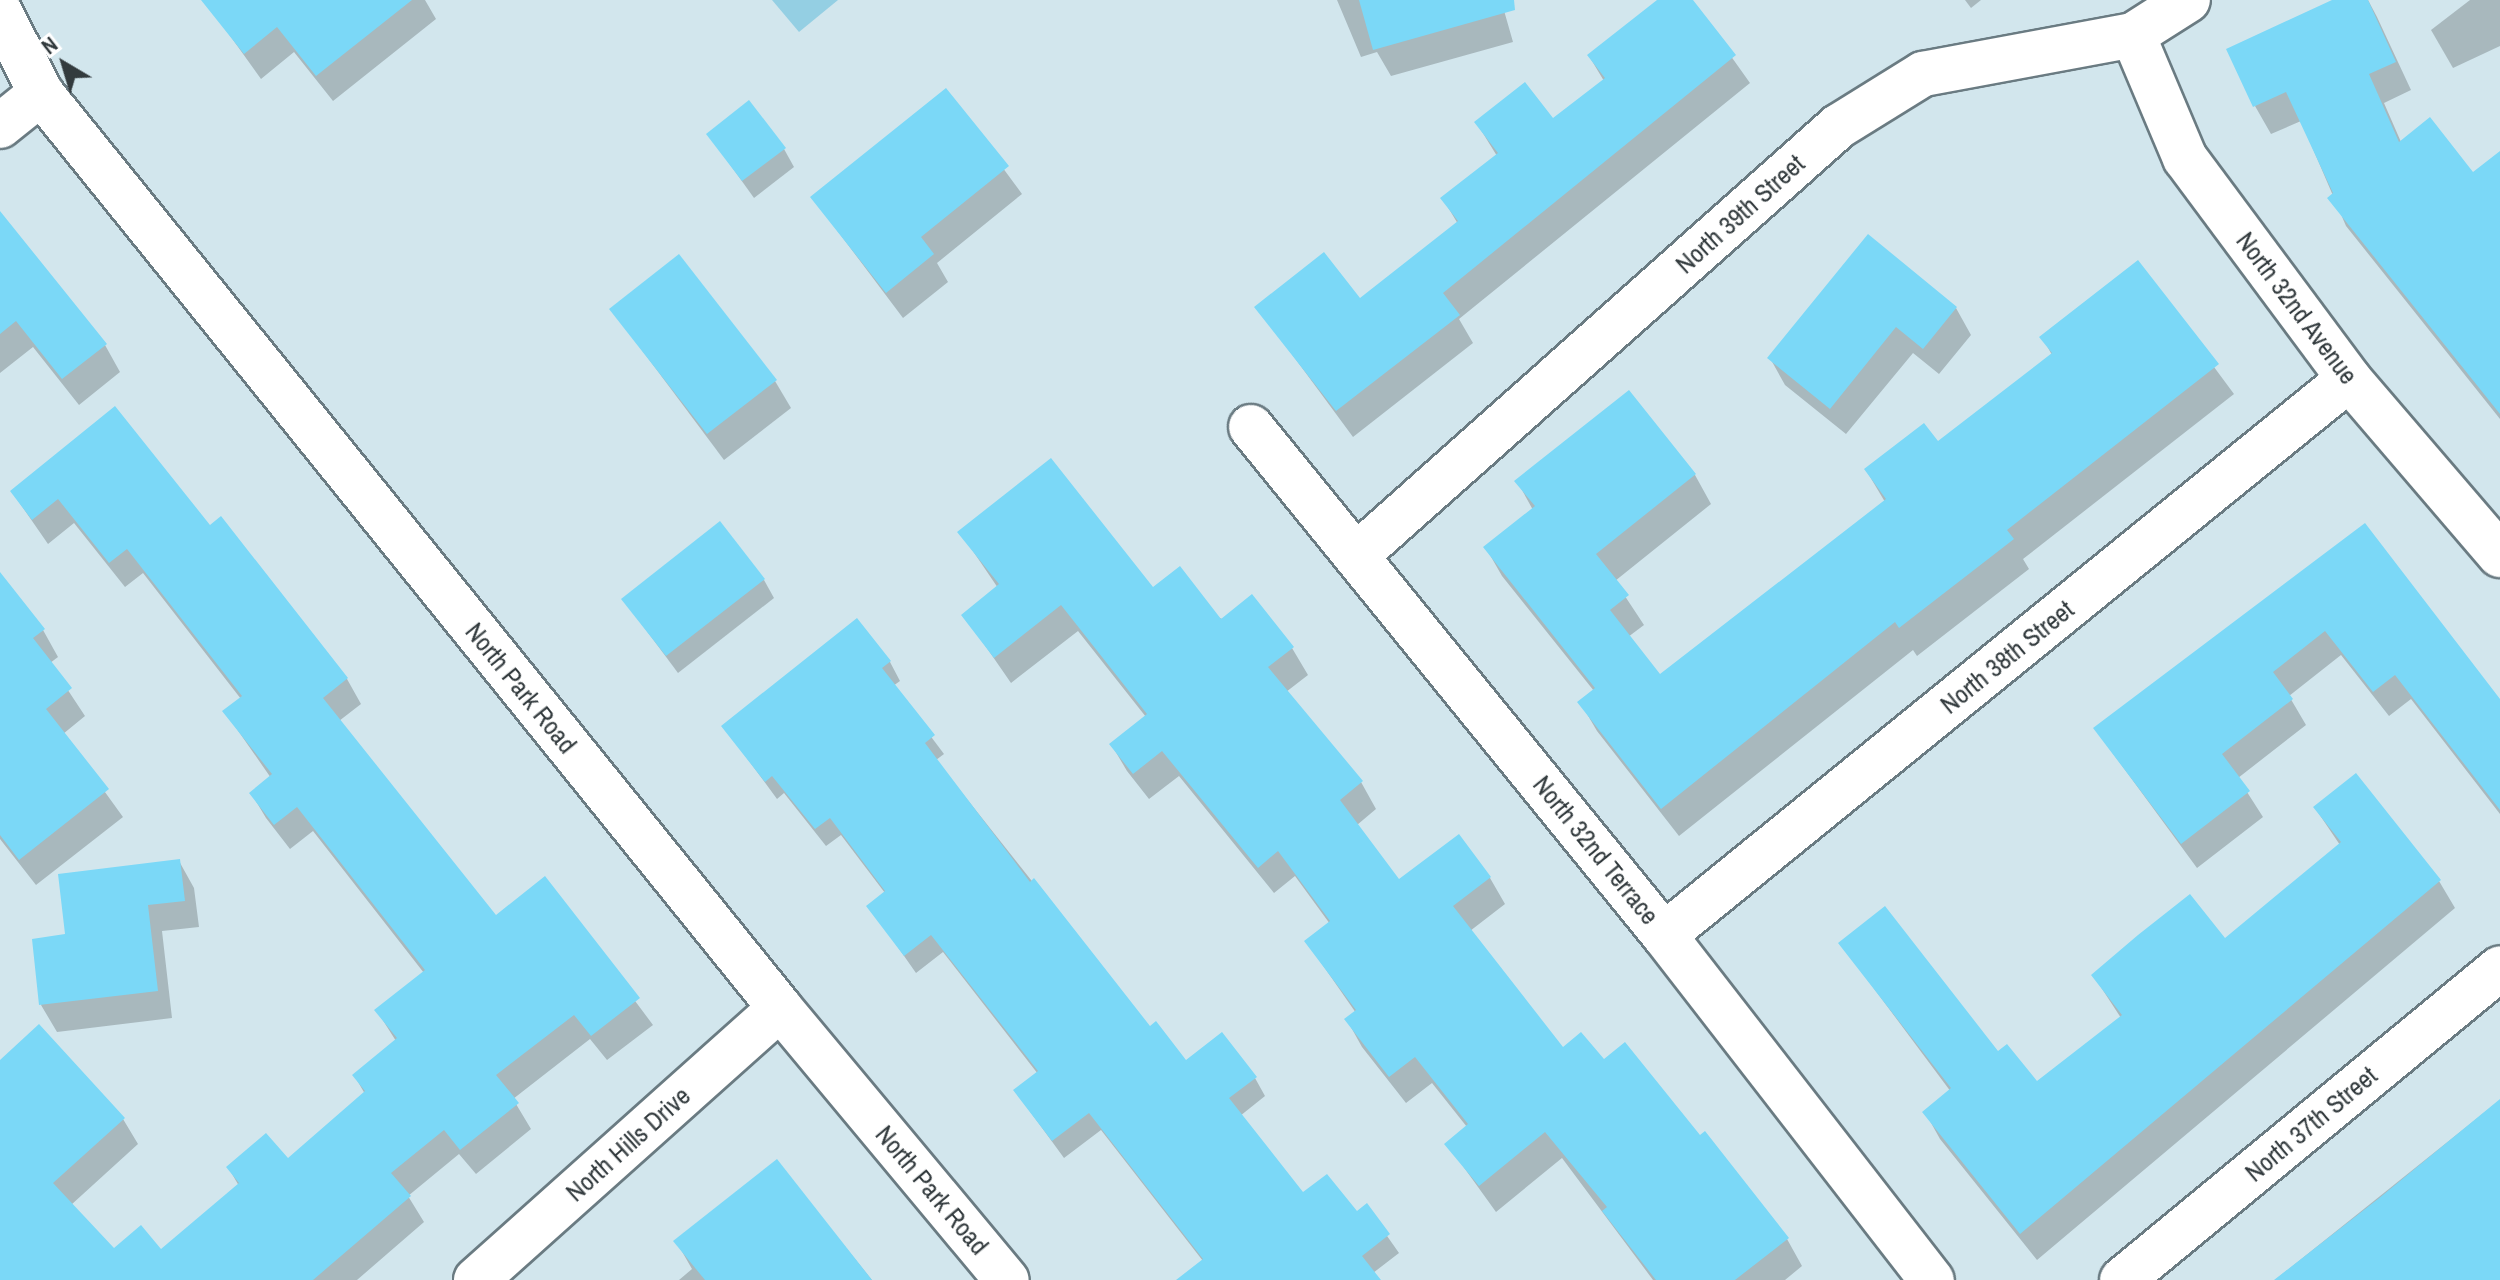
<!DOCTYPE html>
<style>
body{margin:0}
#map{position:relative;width:2500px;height:1280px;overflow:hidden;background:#d2e6ed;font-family:"Archivo Narrow",sans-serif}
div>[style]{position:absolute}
.green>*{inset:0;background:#94cfe3}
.shadow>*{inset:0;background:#0003}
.building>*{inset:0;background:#7bd8f7}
.roads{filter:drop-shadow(2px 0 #6a7b82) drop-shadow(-2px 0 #6a7b82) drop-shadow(0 2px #6a7b82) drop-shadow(0 -2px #6a7b82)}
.minor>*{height:44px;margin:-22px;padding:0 22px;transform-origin:22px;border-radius:22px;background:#fff}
span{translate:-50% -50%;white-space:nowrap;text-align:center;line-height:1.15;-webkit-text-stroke:7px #fff;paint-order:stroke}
.street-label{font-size:26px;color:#333b3e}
.north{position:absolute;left:24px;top:24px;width:80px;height:80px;-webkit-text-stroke:6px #fff;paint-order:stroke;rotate:322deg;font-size:22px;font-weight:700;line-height:32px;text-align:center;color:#333b3e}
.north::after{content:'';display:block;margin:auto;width:28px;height:36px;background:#333b3e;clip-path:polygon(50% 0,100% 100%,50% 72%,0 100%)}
</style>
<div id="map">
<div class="green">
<div style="clip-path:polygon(772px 0,838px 0,799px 32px)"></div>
</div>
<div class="shadow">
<div style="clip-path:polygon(228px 0,425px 0,436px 19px,333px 101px,294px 52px,261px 79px,213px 12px)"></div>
<div style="clip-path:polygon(1337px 0,1501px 0,1513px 42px,1391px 76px,1377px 52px,1361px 57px)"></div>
<div style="clip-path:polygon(1661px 0,1691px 0,1750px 83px,1459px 319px,1473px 343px,1353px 437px,1257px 307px,1359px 301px,1458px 224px,1443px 199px,1497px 156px,1476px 122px,1553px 121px,1604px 81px,1589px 56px)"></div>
<div style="clip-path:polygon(1965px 0,1981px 0,1971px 8px)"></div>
<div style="clip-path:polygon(2336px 0,2368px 0,2377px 17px,2411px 90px,2384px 103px,2401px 142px,2473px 175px,2500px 154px,2500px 419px,2346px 226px,2301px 121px,2271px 134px,2255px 106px)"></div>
<div style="clip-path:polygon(2470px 0,2500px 0,2500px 46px,2453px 68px,2431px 30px)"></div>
<div style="clip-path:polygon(946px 91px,1022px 194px,937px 263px,948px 282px,903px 318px,812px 197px)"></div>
<div style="clip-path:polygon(708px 134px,784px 149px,794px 167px,754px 198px)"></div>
<div style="clip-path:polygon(0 237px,105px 345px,120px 372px,79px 405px,33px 347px,0 373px)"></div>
<div style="clip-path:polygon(2137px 263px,2234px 394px,2023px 559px,2029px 569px,1917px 656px,1913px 650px,1679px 836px,1597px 731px,1580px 702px,1594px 691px,1502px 576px,1486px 548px,1533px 510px,1517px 481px,1695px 475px,1711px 504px,1615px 581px,1644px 625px,1628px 637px,1660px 677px,1885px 502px,1866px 470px,1938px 444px,2052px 355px,2042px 337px)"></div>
<div style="clip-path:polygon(1956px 308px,1971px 335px,1939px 374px,1913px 353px,1846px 434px,1785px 385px,1770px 358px)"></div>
<div style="clip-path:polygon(612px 310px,775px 381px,791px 408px,724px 460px)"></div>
<div style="clip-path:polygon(115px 409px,210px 528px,347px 679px,361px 704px,339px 721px,496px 917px,544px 879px,653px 1025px,607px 1060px,590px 1039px,513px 1099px,531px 1129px,476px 1174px,459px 1154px,408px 1196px,424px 1222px,357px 1280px,0 1280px,0 1063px,123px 1119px,138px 1144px,71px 1205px,114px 1251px,161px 1252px,239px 1186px,228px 1167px,288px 1161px,365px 1094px,354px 1075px,396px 1041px,377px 1011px,424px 973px,313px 831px,290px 849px,266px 818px,251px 793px,271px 778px,225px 712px,241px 699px,143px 573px,125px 587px,74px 523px,48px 544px,12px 492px)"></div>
<div style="clip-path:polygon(2364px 526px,2500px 702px,2500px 814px,2411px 699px,2389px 716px,2341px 655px,2289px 696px,2306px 725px,2238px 778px,2263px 817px,2197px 868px,2095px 729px)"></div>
<div style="clip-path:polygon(960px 532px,1153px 590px,1292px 648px,1308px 675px,1286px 692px,1361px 782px,1376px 809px,1357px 825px,1399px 882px,1490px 878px,1505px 904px,1470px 931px,1563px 1050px,1603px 1062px,1787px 1239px,1802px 1266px,1785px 1280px,1653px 1280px,1562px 1158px,1496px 1212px,1447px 1144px,1467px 1127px,1432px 1083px,1406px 1103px,1362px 1047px,1347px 1020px,1356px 1013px,1306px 941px,1330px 924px,1295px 876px,1274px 893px,1179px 776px,1149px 799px,1127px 771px,1111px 744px,1146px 717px,1078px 631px,1011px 683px,964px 615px,998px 588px)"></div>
<div style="clip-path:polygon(764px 580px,774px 598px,678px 673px,623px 599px)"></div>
<div style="clip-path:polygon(0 613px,43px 630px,58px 657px,50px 663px,85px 716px,63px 734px,123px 817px,36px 885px,0 839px)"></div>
<div style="clip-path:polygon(856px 621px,890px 662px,900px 681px,893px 686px,944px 754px,936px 760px,1149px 1029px,1185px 1063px,1255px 1078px,1265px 1096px,1240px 1116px,1303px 1195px,1356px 1214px,1366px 1206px,1399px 1253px,1373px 1273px,1379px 1280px,1179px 1280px,1203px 1261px,1101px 1130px,1064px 1158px,1015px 1091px,1038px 1074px,943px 952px,916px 973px,869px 906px,885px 893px,841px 835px,826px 846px,784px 793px,777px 799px,724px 727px)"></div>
<div style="clip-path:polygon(2315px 808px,2439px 881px,2455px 908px,2037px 1260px,1940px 1139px,1925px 1112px,1951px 1092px,1840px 943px,2036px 1084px,2121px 1018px,2093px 975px,2225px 941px,2340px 845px)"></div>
<div style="clip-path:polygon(179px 861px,194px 888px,199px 927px,162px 931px,172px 1018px,57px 1032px,41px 1005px,67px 936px)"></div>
<div style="clip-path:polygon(2500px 1100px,2500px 1280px,2275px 1280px)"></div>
<div style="clip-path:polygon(777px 1162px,872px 1280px,679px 1280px,692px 1269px,676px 1241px)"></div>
</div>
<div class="building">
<div style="clip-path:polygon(201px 0,412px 0,316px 76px,277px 27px,244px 54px)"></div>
<div style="clip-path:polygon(1359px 0,1514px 0,1515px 10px,1373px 50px)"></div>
<div style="clip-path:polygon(1657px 0,1693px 0,1736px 55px,1443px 293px,1460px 315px,1336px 411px,1254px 307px,1324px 252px,1360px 298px,1458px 221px,1440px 198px,1498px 153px,1474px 122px,1525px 82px,1553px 118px,1605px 78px,1587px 55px)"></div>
<div style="clip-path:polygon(2332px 0,2368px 0,2396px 62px,2369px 74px,2399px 142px,2430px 117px,2473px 172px,2500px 151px,2500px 414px,2327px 198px,2333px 193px,2286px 92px,2253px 107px,2226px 49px)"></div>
<div style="clip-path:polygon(946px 88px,1009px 166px,921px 237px,934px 254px,886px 293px,810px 197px)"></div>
<div style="clip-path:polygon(749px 100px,786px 148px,742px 181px,706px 134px)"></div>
<div style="clip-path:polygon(0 211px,107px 344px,62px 379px,16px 321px,0 334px)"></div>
<div style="clip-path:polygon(1868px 234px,1957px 307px,1923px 349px,1896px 327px,1830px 409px,1767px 358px)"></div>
<div style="clip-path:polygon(679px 254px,777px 380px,707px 434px,609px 309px)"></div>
<div style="clip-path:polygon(2138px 260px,2219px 364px,2007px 530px,2014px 539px,1899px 628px,1895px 622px,1661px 809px,1577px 702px,1595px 688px,1483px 547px,1535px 506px,1514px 481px,1629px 390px,1696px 474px,1596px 554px,1629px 595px,1610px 610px,1660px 674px,1886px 499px,1864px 469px,1924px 423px,1938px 441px,2052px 353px,2039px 337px)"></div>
<div style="clip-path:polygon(115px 406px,210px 525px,221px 516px,348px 678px,323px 698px,496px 915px,545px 876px,640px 998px,591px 1036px,574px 1015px,496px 1075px,519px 1103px,460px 1150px,444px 1130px,391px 1173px,411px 1196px,313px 1280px,0 1280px,0 1060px,39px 1024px,125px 1118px,53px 1183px,114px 1248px,141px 1225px,161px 1249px,239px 1183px,226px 1167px,266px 1133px,288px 1158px,365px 1091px,352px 1075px,397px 1038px,374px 1010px,425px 970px,297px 807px,274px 825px,249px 793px,272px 774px,222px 711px,242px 696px,127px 549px,109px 563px,58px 499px,32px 520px,10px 491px)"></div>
<div style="clip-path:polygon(1051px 458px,1153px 587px,1180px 566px,1221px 619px,1252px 594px,1294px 647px,1268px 667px,1363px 781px,1340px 800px,1399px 879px,1459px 834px,1491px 877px,1453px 906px,1563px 1047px,1581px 1032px,1604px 1059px,1625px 1042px,1700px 1135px,1705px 1131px,1789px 1238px,1735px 1280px,1656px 1280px,1602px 1211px,1607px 1207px,1545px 1132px,1479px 1186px,1444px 1144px,1468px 1124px,1415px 1057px,1389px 1077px,1344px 1019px,1356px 1010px,1304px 941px,1330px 921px,1278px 851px,1258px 868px,1162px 751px,1133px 774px,1109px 744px,1147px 714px,1061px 605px,994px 658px,961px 615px,999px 584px,957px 532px)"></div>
<div style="clip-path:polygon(720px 521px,765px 579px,666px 656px,621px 599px)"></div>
<div style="clip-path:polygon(2365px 523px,2500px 699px,2500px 810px,2395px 675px,2373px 692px,2325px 631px,2273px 672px,2293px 699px,2222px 754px,2250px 791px,2181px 844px,2093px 728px)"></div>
<div style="clip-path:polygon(0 572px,45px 629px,33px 638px,72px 688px,46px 709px,109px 789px,19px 860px,0 835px)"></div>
<div style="clip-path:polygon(857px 618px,891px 661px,882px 668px,935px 735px,925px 743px,1030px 882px,1034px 878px,1150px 1026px,1156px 1021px,1186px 1060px,1222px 1032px,1257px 1077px,1229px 1098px,1303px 1192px,1327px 1174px,1357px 1211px,1367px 1203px,1390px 1234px,1362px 1256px,1381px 1280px,1176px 1280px,1203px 1259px,1089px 1113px,1052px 1141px,1013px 1090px,1038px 1071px,931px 935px,904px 956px,866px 906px,885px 891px,830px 818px,815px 829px,772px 776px,765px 782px,721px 726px)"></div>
<div style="clip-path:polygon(2356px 773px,2441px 880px,2020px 1234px,1922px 1112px,1951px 1088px,1838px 943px,1885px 906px,1998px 1051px,2007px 1044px,2037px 1081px,2122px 1015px,2091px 975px,2138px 935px,2190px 894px,2225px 938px,2341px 842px,2313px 807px)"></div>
<div style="clip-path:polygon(180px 859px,185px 901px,148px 905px,158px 991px,39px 1005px,32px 939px,65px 934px,58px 874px)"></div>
<div style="clip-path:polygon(2500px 1099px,2500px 1280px,2274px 1280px,2378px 1199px)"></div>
<div style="clip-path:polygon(777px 1159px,872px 1280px,705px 1280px,673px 1241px)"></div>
</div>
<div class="roads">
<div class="minor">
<div style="left:0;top:12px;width:91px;rotate:63.2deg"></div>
<div style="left:41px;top:93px;width:1176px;rotate:51.07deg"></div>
<div style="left:780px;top:1008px;width:354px;rotate:50.2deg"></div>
<div style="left:2133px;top:35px;width:134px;rotate:67.1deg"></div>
<div style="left:2185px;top:158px;width:275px;rotate:53.4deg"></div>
<div style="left:2349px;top:379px;width:232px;rotate:49.4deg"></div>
<div style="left:0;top:126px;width:53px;rotate:-38.8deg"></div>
<div style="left:1251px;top:427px;width:655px;rotate:50.89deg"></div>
<div style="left:1664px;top:935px;width:437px;rotate:52.2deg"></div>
<div style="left:1359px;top:553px;width:642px;rotate:-41.66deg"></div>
<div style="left:1839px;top:126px;width:99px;rotate:-31.8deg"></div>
<div style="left:1923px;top:74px;width:214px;rotate:-10.5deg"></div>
<div style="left:2133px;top:35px;width:65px;rotate:-32.5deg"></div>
<div style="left:1664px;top:935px;width:882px;rotate:-39.07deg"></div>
<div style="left:476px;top:1280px;width:408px;rotate:-41.8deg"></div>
<div style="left:2122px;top:1280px;width:490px;rotate:-39.5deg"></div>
</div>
</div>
<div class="street-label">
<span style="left:1740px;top:214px;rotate:-42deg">North 39th Street</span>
<span style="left:2297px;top:308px;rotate:53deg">North 32nd Avenue</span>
<span style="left:2007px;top:657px;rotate:-39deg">North 38th Street</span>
<span style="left:521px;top:688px;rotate:51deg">North Park Road</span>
<span style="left:1596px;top:850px;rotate:51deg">North 32nd Terrace</span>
<span style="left:2311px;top:1124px;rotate:-40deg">North 37th Street</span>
<span style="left:628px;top:1144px;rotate:-42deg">North Hills Drive</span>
<span style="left:932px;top:1190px;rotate:50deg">North Park Road</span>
</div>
<div class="north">N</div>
</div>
